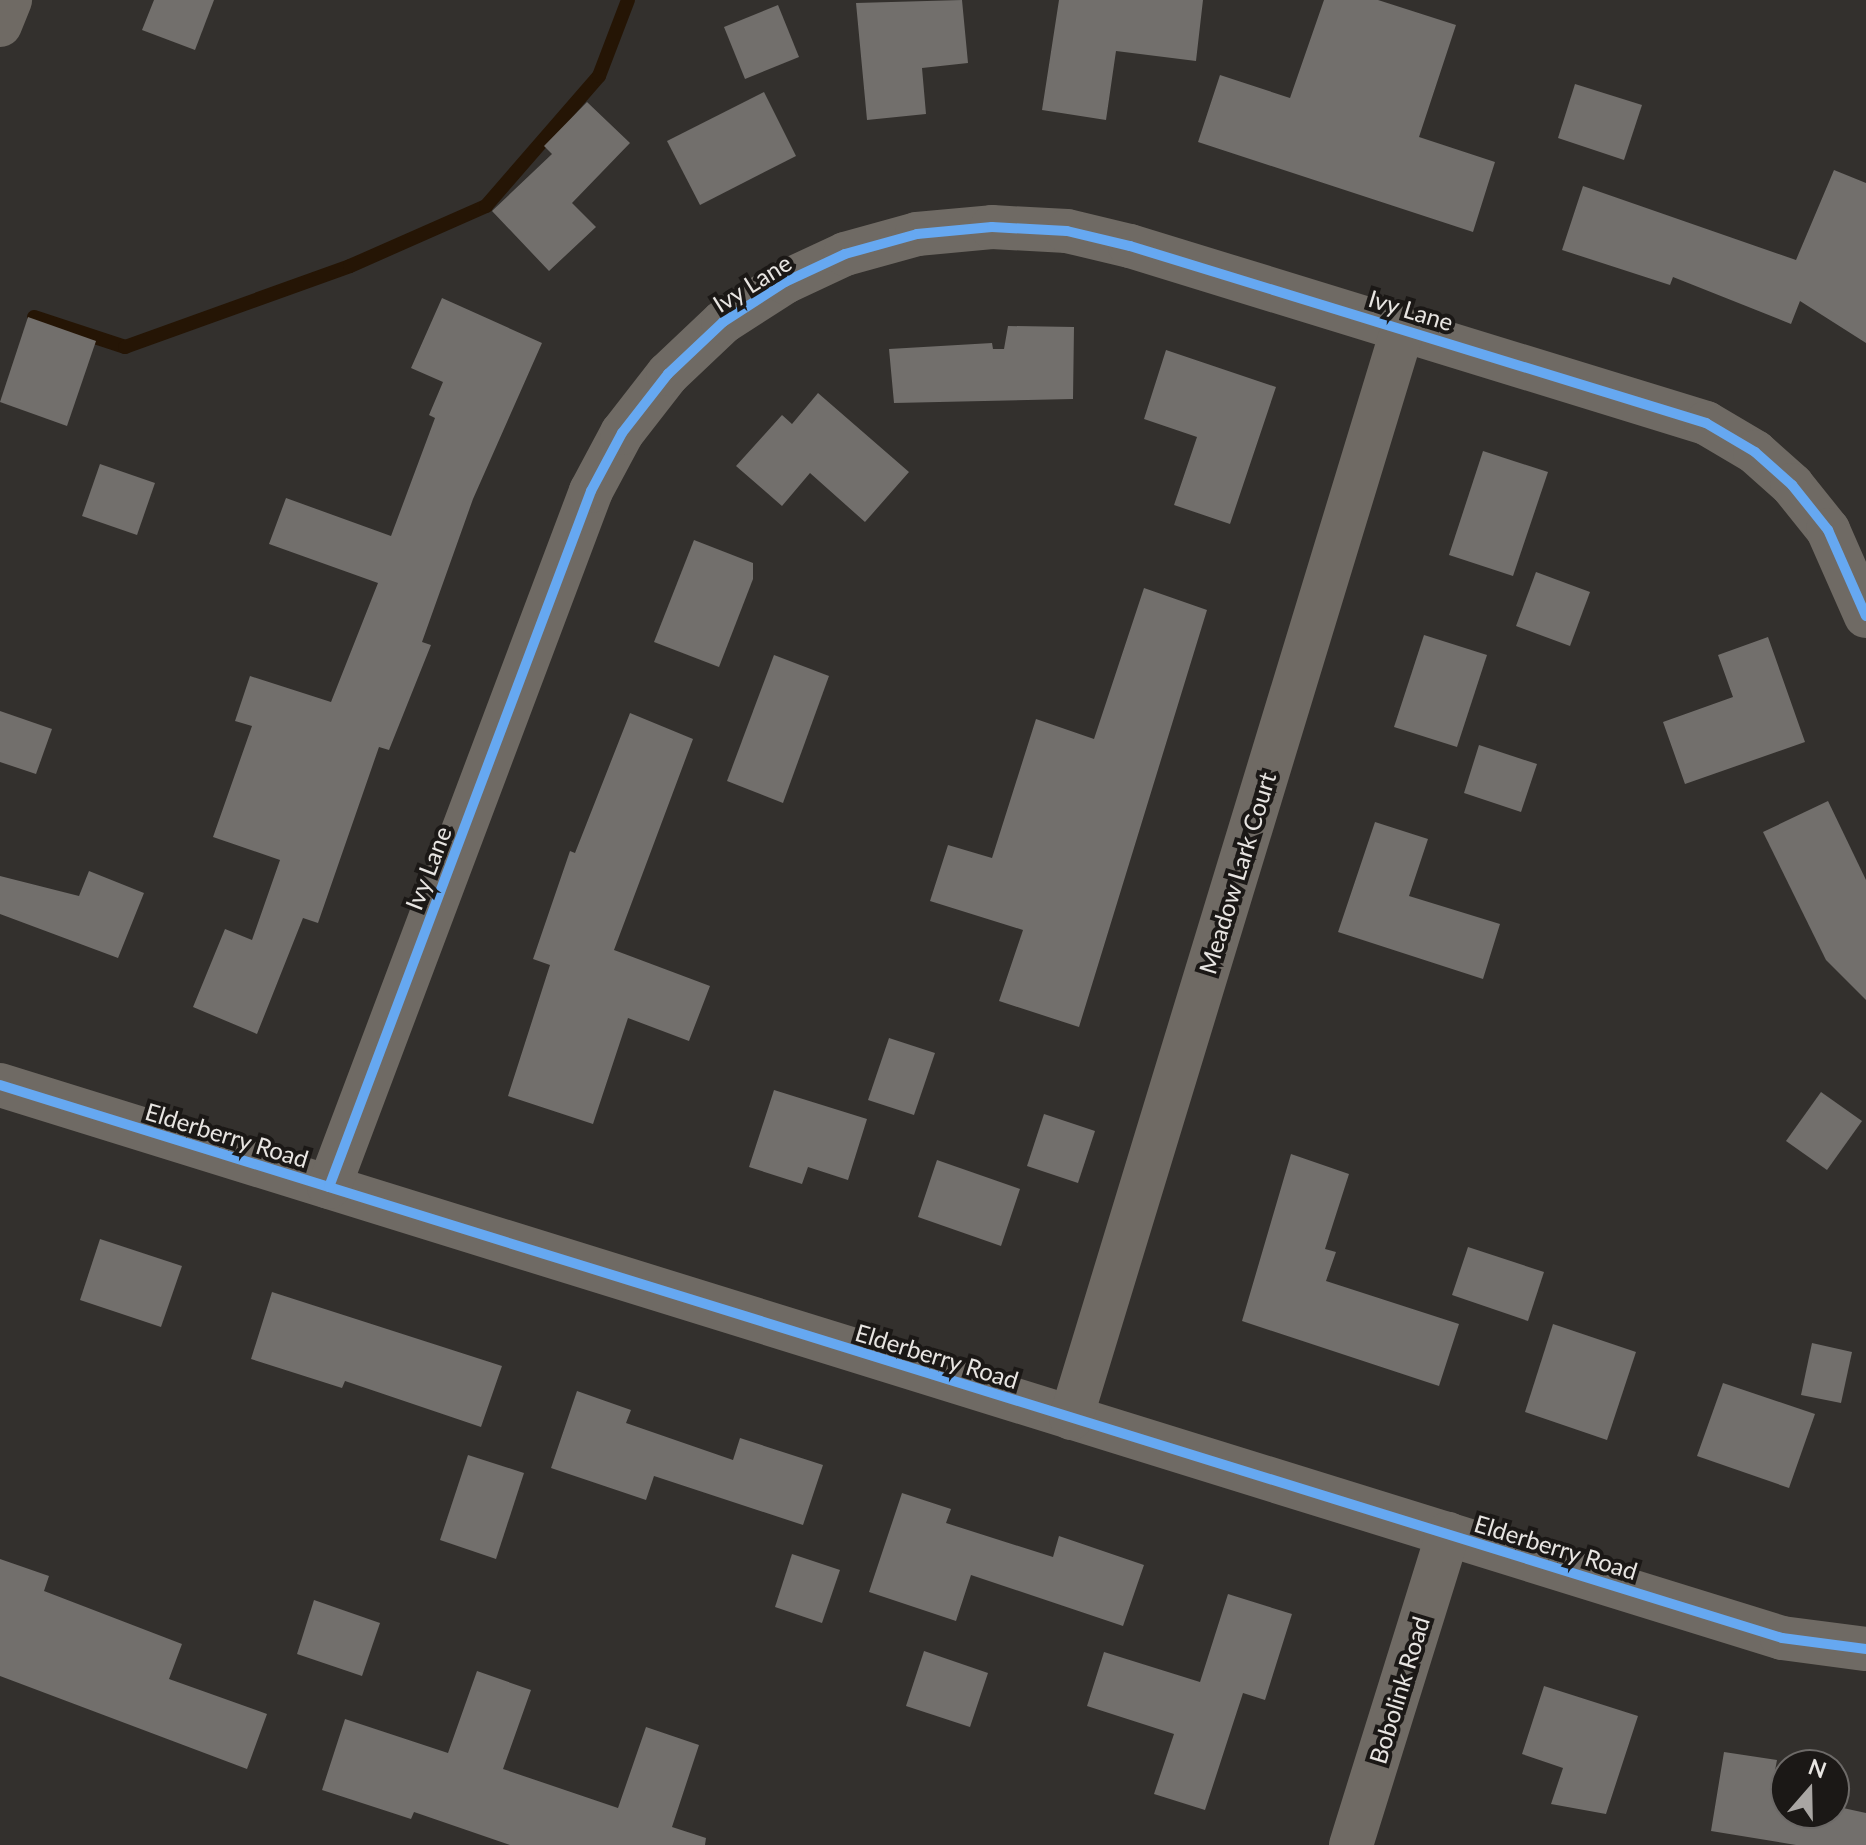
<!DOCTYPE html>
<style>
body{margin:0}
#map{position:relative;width:1866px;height:1845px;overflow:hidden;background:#33302d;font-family:Lato,sans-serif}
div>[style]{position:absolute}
.stream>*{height:14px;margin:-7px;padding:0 7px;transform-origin:7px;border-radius:7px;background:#251505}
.building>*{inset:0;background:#726f6c}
.street>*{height:44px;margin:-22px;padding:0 22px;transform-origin:22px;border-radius:22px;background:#6f6a64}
.cycleway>*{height:10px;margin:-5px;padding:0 5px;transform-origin:5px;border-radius:5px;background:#66a8f1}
span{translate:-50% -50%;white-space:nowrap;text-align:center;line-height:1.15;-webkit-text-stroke:8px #1b1816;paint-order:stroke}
.street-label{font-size:24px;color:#e8e5e2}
.north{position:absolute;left:1770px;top:1749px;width:80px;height:80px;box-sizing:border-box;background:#1b1816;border:2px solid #6d6a68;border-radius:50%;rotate:20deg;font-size:22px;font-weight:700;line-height:32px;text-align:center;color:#e8e5e2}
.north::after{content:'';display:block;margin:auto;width:28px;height:36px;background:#a9a6a3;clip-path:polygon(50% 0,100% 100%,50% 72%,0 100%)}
</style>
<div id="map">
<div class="stream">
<div style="left:34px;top:317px;width:96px;rotate:18.2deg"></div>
<div style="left:125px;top:347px;width:239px;rotate:-19.8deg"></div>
<div style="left:350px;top:266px;width:149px;rotate:-23.8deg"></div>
<div style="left:486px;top:206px;width:172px;rotate:-49deg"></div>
<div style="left:599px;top:76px;width:81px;rotate:-69.1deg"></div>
</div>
<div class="building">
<div style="clip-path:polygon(154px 0,214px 0,195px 50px,142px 30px)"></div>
<div style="clip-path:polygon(962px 0,968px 63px,922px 68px,926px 114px,867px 120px,856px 3px)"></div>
<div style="clip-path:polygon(1059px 0,1203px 0,1196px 61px,1116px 51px,1106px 120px,1042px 110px)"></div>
<div style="clip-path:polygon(1324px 0,1378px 0,1456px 25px,1419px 137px,1495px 162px,1473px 232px,1198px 142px,1220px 75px,1290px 98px)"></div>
<div style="clip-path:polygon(778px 5px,799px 57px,745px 79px,724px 27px)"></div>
<div style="clip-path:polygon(1575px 84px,1642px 105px,1624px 160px,1558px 138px)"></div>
<div style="clip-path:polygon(764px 92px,796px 156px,700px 205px,667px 141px)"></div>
<div style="clip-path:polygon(587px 102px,630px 143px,572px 203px,596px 227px,549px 271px,492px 211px,552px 154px,544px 146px)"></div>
<div style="clip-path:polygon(1834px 170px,1866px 183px,1866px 343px,1800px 301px,1791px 324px,1673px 277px,1670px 285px,1562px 250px,1583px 186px,1796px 260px)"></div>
<div style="clip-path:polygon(442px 298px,542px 343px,473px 499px,422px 642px,431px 645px,389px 750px,379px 747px,318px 923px,303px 918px,257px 1034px,193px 1007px,225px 929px,252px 940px,280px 860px,213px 837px,252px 726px,235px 721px,250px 676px,331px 702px,378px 583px,269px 544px,286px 498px,391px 536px,435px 418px,429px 415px,443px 382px,411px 368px)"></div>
<div style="clip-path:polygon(28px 317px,96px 341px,67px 426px,0 402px)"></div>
<div style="clip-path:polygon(1008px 326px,1074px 327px,1073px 399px,894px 403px,889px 349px,992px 343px,993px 349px,1004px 349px)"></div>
<div style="clip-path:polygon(1166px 350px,1276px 387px,1230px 524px,1174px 505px,1197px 437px,1144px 419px)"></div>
<div style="clip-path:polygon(818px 393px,909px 472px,865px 522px,810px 473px,782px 506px,736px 466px,782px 415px,792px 424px)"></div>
<div style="clip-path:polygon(1483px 451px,1548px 472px,1513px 576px,1449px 555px)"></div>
<div style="clip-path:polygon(100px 464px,155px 483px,137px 535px,82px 516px)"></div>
<div style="clip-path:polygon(694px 540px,753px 563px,753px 579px,719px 667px,654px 642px)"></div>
<div style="clip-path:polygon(1536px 572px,1590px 592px,1570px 646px,1516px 626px)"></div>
<div style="clip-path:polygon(1144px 588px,1207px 610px,1079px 1027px,999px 1001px,1023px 930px,930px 901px,948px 845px,992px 858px,1036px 719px,1094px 739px)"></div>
<div style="clip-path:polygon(1424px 635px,1487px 655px,1457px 747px,1394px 727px)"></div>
<div style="clip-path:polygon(1768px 637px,1805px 742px,1685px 784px,1663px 722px,1733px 697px,1718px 655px)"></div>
<div style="clip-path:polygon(774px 655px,829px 676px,783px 803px,727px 781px)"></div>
<div style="clip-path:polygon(0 711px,52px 729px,36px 774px,0 762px)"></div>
<div style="clip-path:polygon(630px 713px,693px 739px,614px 950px,710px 986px,689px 1041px,628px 1018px,593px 1124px,508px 1096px,550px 965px,533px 959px,570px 851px,575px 853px)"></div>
<div style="clip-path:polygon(1479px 745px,1537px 764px,1521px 812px,1464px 793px)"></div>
<div style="clip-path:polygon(1828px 801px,1866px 880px,1866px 1000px,1826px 960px,1763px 832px)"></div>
<div style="clip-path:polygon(1375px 822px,1428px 839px,1409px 896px,1500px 924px,1483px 979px,1338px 932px)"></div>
<div style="clip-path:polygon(89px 871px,144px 893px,118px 958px,0 914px,0 876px,79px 896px)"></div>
<div style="clip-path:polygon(889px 1038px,935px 1053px,914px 1115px,868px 1100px)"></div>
<div style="clip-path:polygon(774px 1090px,867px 1119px,848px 1180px,808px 1167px,802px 1184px,749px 1167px)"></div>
<div style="clip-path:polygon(1821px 1092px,1862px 1121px,1827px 1170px,1786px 1141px)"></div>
<div style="clip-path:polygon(1044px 1114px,1095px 1131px,1078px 1183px,1027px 1166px)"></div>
<div style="clip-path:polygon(1291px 1154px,1349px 1174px,1325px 1249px,1336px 1252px,1326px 1281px,1459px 1324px,1439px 1386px,1242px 1321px)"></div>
<div style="clip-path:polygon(937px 1160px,1020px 1189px,1001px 1246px,918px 1217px)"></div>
<div style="clip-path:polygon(100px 1239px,182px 1266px,161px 1327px,80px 1300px)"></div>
<div style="clip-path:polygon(1468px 1247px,1544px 1272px,1528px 1321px,1452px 1295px)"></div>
<div style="clip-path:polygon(272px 1292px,502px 1366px,481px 1427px,345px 1381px,342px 1388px,251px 1359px)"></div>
<div style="clip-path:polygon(1553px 1324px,1636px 1352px,1607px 1440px,1525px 1412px)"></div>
<div style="clip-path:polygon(1812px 1343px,1852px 1352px,1841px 1403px,1801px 1395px)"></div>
<div style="clip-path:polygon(1723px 1383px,1815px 1414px,1789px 1488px,1697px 1456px)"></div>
<div style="clip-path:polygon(577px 1391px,631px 1410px,626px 1423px,733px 1460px,740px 1438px,823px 1465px,803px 1525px,654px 1476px,646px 1500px,551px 1468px)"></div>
<div style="clip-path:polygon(468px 1455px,524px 1473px,496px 1559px,440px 1540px)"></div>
<div style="clip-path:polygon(902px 1493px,951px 1509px,946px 1523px,1053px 1557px,1059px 1536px,1144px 1565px,1123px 1626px,971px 1575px,956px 1621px,869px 1592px)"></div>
<div style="clip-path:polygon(792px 1554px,840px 1570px,822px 1623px,775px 1607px)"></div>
<div style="clip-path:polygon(0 1559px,49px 1576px,44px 1591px,182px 1644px,169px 1679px,267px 1714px,247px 1769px,0 1676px)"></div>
<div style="clip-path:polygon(1228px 1594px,1292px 1614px,1265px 1700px,1243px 1693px,1205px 1810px,1154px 1794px,1174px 1734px,1087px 1706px,1104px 1652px,1200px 1682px)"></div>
<div style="clip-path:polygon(314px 1600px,380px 1623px,362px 1676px,297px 1654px)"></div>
<div style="clip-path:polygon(924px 1651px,988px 1673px,970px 1727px,906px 1706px)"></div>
<div style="clip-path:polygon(477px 1671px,531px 1690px,503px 1769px,618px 1808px,646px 1727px,699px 1745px,672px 1827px,706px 1838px,705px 1845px,510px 1845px,414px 1812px,411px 1819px,322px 1790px,345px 1719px,448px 1753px)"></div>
<div style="clip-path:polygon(1544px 1686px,1638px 1716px,1606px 1814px,1551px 1804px,1563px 1768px,1522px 1754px)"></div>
<div style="clip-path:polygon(1724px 1752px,1777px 1760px,1774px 1776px,1786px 1778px,1786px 1813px,1834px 1813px,1834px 1806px,1866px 1813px,1866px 1845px,1796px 1845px,1711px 1831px)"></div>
</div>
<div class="street">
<div style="left:0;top:25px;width:27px;rotate:-68deg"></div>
<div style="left:0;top:1085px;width:1866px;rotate:17.24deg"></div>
<div style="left:1782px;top:1638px;width:85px;rotate:7.5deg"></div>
<div style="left:329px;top:1187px;width:744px;rotate:-69.37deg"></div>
<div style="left:591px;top:491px;width:66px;rotate:-61.9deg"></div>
<div style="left:622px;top:433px;width:75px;rotate:-52.1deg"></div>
<div style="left:668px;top:374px;width:76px;rotate:-43.4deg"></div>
<div style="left:723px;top:322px;width:74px;rotate:-32.8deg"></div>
<div style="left:785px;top:282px;width:66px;rotate:-25deg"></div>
<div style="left:845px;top:254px;width:75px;rotate:-15.5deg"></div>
<div style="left:917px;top:234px;width:75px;rotate:-5.3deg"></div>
<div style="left:992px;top:227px;width:75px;rotate:3.1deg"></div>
<div style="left:1067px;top:231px;width:65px;rotate:13.4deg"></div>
<div style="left:1130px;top:246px;width:603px;rotate:17.08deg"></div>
<div style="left:1706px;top:423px;width:57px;rotate:30.6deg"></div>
<div style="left:1755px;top:452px;width:50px;rotate:41.7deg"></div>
<div style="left:1792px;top:485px;width:58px;rotate:51.3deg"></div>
<div style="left:1828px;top:530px;width:94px;rotate:66.2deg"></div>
<div style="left:1071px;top:1418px;width:1139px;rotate:-73.06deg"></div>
<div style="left:1351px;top:1845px;width:326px;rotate:-72.7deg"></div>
</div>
<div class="cycleway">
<div style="left:0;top:1085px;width:1866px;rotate:17.24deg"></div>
<div style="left:1782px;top:1638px;width:85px;rotate:7.5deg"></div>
<div style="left:329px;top:1187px;width:744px;rotate:-69.37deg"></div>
<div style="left:591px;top:491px;width:66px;rotate:-61.9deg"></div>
<div style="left:622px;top:433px;width:75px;rotate:-52.1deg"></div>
<div style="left:668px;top:374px;width:76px;rotate:-43.4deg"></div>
<div style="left:723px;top:322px;width:74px;rotate:-32.8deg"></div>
<div style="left:785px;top:282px;width:66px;rotate:-25deg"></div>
<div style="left:845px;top:254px;width:75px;rotate:-15.5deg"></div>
<div style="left:917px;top:234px;width:75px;rotate:-5.3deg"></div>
<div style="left:992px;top:227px;width:75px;rotate:3.1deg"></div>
<div style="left:1067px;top:231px;width:65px;rotate:13.4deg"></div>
<div style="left:1130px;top:246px;width:603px;rotate:17.08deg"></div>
<div style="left:1706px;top:423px;width:57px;rotate:30.6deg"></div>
<div style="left:1755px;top:452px;width:50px;rotate:41.7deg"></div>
<div style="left:1792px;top:485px;width:58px;rotate:51.3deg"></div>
<div style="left:1828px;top:530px;width:94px;rotate:66.2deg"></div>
</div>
<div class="street-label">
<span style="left:752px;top:283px;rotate:-32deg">Ivy Lane</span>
<span style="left:1411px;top:310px;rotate:17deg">Ivy Lane</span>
<span style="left:428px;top:868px;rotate:-69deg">Ivy Lane</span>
<span style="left:1237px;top:873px;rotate:-73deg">Meadow Lark Court</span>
<span style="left:227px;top:1135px;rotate:17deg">Elderberry Road</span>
<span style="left:937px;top:1356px;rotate:17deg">Elderberry Road</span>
<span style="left:1556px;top:1547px;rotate:17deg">Elderberry Road</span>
<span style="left:1399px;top:1690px;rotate:-73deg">Bobolink Road</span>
</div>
<div class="north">N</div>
</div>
